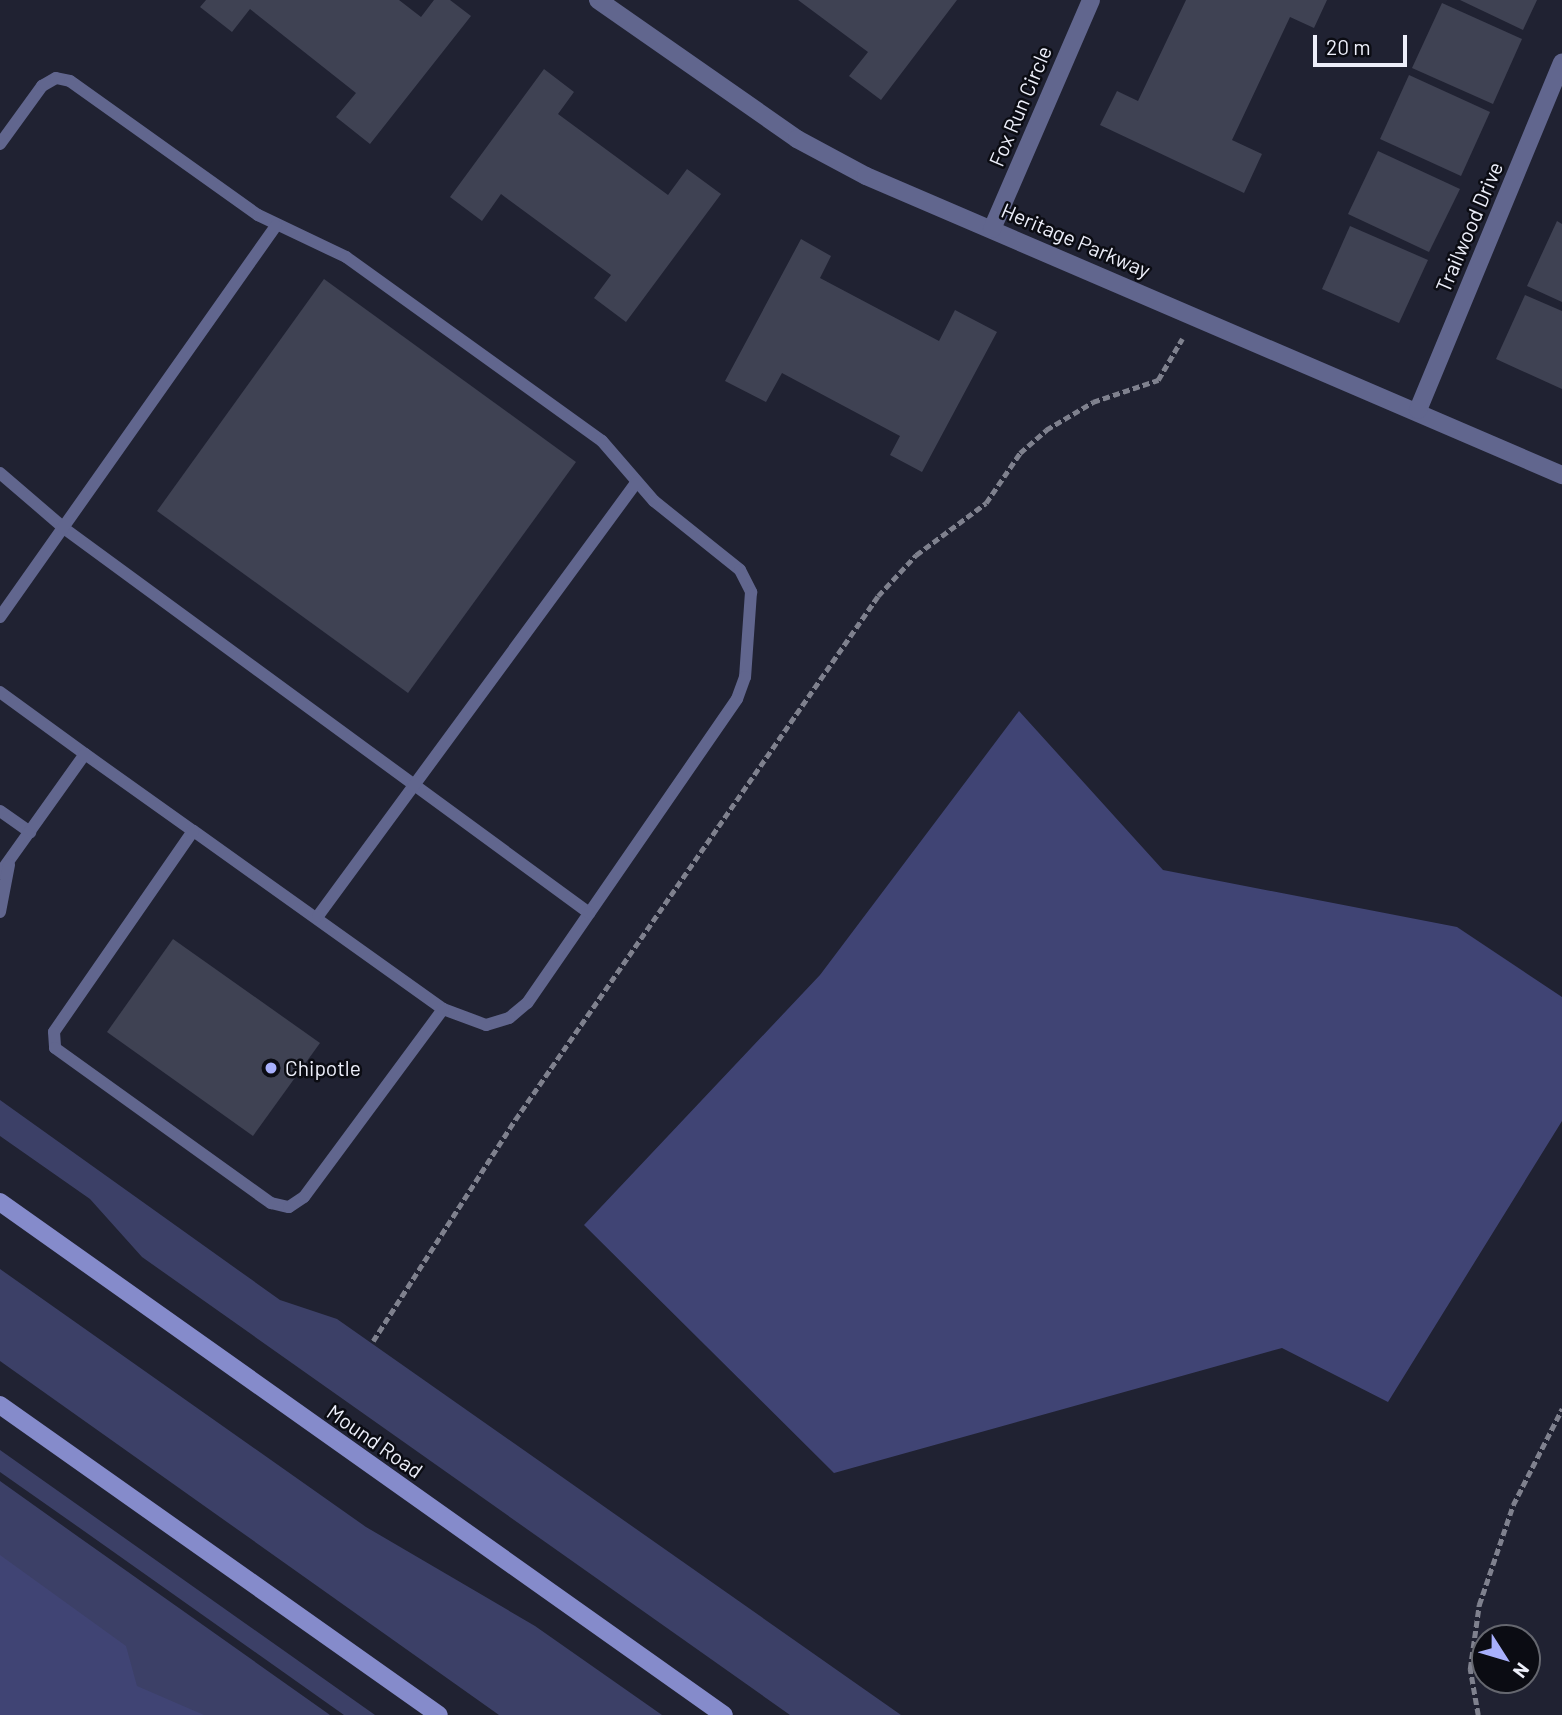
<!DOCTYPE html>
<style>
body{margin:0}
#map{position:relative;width:1562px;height:1715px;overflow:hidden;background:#202232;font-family:Barlow,sans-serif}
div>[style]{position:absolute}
.green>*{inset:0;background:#3c4067}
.forest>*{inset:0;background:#404474}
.building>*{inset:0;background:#3f4253}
.path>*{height:4.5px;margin-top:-2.25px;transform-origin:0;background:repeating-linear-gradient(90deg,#7f818e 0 7px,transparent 0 10.5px)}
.service>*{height:12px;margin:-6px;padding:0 6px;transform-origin:6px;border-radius:6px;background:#61668e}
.minor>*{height:18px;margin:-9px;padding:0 9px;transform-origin:9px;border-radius:9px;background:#61668e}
.secondary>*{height:18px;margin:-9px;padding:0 9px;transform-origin:9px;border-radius:9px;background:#858bcb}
.dots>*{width:19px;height:19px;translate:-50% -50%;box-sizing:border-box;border:4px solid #0b0c13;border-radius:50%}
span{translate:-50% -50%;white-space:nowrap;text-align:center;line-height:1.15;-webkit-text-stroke:5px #0b0c13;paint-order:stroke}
.street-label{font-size:21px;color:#edeffa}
.poi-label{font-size:21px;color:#edeffa}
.left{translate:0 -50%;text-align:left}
.north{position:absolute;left:1471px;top:1624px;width:70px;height:70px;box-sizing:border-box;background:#0b0c13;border:2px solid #65676f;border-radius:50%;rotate:127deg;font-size:19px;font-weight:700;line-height:28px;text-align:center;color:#edeffa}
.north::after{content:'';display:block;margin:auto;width:24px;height:32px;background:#a8b0fc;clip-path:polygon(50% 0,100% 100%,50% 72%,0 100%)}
.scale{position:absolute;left:1313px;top:35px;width:94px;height:32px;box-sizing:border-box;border:4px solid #edeffa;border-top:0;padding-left:9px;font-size:21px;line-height:24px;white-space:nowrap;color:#edeffa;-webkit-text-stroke:5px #0b0c13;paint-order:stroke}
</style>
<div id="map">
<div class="green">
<div style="clip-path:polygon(0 1100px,280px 1300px,337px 1319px,901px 1715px,790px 1715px,142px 1257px,90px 1199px,0 1136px)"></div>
<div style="clip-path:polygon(0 1269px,366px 1527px,535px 1626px,662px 1715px,499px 1715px,0 1361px)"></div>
<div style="clip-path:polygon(0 1450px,375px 1715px,344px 1715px,84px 1531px,0 1472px)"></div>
<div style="clip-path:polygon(0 1481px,80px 1538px,330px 1715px,0 1715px)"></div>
</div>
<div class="forest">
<div style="clip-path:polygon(1019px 711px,1163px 870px,1457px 927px,1562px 997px,1562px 1121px,1388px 1402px,1282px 1348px,834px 1473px,584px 1225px,820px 975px)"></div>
<div style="clip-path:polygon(0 1555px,126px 1646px,137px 1686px,204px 1715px,0 1715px)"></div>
</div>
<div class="building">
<div style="clip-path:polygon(206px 0,399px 0,421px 17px,434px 0,450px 0,471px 16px,370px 144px,336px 117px,356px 93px,250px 9px,232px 32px,200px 7px)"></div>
<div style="clip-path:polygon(798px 0,957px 0,881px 100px,849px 76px,868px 52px)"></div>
<div style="clip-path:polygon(1186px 0,1327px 0,1314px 28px,1290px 17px,1232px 140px,1262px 154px,1244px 193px,1100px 125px,1117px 91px,1138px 101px)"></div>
<div style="clip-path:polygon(1460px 0,1537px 0,1523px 30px)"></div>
<div style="clip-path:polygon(1442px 3px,1522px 39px,1493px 104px,1412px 68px)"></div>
<div style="clip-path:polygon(544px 69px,574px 92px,558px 114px,668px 195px,687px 169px,721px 194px,626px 322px,594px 298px,611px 275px,501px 194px,482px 221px,450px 197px)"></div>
<div style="clip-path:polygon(1409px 75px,1490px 112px,1461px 176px,1380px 139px)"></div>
<div style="clip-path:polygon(1378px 151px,1460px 189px,1429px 252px,1348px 214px)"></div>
<div style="clip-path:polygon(1557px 221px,1562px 224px,1562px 302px,1527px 286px)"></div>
<div style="clip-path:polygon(1350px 226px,1428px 260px,1399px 323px,1322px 289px)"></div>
<div style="clip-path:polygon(801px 239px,831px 256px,820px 278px,939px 341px,955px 310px,997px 332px,922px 472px,890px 455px,900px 436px,782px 373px,766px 402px,725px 381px)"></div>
<div style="clip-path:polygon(324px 279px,576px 462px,408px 693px,157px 511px)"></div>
<div style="clip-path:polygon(1525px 295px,1562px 311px,1562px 389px,1496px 359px)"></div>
<div style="clip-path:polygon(173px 939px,320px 1043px,253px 1136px,107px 1032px)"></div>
</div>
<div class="path">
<div style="left:373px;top:1341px;width:263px;rotate:-57.3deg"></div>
<div style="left:515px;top:1120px;width:637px;rotate:-55.29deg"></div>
<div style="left:878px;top:596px;width:56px;rotate:-47.2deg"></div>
<div style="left:916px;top:555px;width:87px;rotate:-36.6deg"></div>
<div style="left:986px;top:503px;width:60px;rotate:-55.8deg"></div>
<div style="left:1020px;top:453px;width:35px;rotate:-41deg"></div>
<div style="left:1046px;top:430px;width:55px;rotate:-30.8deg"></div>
<div style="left:1093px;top:402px;width:69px;rotate:-18.7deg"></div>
<div style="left:1158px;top:380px;width:48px;rotate:-59.7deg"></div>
<div style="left:1478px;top:1715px;width:47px;rotate:-99.9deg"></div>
<div style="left:1470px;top:1669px;width:65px;rotate:-82deg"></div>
<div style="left:1479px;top:1605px;width:106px;rotate:-71.2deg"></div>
<div style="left:1513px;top:1505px;width:108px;rotate:-63deg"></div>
</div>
<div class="service">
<div style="left:0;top:144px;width:72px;rotate:-54.1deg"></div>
<div style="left:42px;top:86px;width:16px;rotate:-30deg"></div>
<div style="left:56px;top:78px;width:14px;rotate:12deg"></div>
<div style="left:70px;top:81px;width:231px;rotate:35.5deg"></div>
<div style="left:258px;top:215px;width:98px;rotate:25.5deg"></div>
<div style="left:346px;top:257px;width:315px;rotate:35.7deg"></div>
<div style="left:602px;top:441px;width:79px;rotate:49.1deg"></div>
<div style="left:654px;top:501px;width:110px;rotate:38.7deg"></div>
<div style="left:740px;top:570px;width:25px;rotate:63deg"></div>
<div style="left:751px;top:592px;width:85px;rotate:94deg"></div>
<div style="left:745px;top:677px;width:23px;rotate:110deg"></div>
<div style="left:737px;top:699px;width:369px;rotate:124.6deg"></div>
<div style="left:527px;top:1003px;width:23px;rotate:140deg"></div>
<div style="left:509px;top:1018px;width:24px;rotate:163deg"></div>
<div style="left:486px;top:1025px;width:46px;rotate:-159.6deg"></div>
<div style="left:443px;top:1009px;width:307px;rotate:-144.5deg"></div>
<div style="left:0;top:473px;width:86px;rotate:40.7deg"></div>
<div style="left:65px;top:529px;width:650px;rotate:36.23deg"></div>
<div style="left:0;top:617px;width:479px;rotate:-54.8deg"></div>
<div style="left:0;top:692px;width:105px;rotate:36.1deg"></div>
<div style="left:0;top:811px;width:37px;rotate:35deg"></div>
<div style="left:0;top:873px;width:146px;rotate:-54.5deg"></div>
<div style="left:85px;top:754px;width:133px;rotate:35.5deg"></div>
<div style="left:193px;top:831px;width:244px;rotate:124.7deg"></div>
<div style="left:54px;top:1032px;width:16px;rotate:86deg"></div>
<div style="left:55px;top:1048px;width:266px;rotate:35.7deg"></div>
<div style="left:271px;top:1203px;width:18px;rotate:13deg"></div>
<div style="left:289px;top:1207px;width:18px;rotate:-34deg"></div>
<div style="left:304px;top:1197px;width:234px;rotate:-53.5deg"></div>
<div style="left:0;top:912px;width:48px;rotate:-79.2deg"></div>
<div style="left:318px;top:916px;width:537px;rotate:-53.71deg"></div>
</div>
<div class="minor">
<div style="left:598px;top:0;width:243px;rotate:34.9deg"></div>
<div style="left:797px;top:139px;width:78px;rotate:28.2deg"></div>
<div style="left:866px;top:176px;width:758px;rotate:23.25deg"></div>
<div style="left:992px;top:229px;width:249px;rotate:-66.6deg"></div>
<div style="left:1418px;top:410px;width:376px;rotate:-67.5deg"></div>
</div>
<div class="secondary">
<div style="left:0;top:1202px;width:887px;rotate:35.32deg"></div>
<div style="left:0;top:1405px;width:537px;rotate:35.23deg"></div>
</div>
<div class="dots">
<div style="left:271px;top:1068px;background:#a8b0fc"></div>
</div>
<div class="street-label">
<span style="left:1020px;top:106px;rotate:-67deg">Fox Run Circle</span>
<span style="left:1469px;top:227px;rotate:-67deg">Trailwood Drive</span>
<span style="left:1076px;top:240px;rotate:23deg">Heritage Parkway</span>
<span style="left:375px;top:1441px;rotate:35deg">Mound Road</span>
</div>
<div class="poi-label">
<span class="left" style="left:285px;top:1068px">Chipotle</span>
</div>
<div class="north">N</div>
<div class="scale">20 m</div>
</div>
